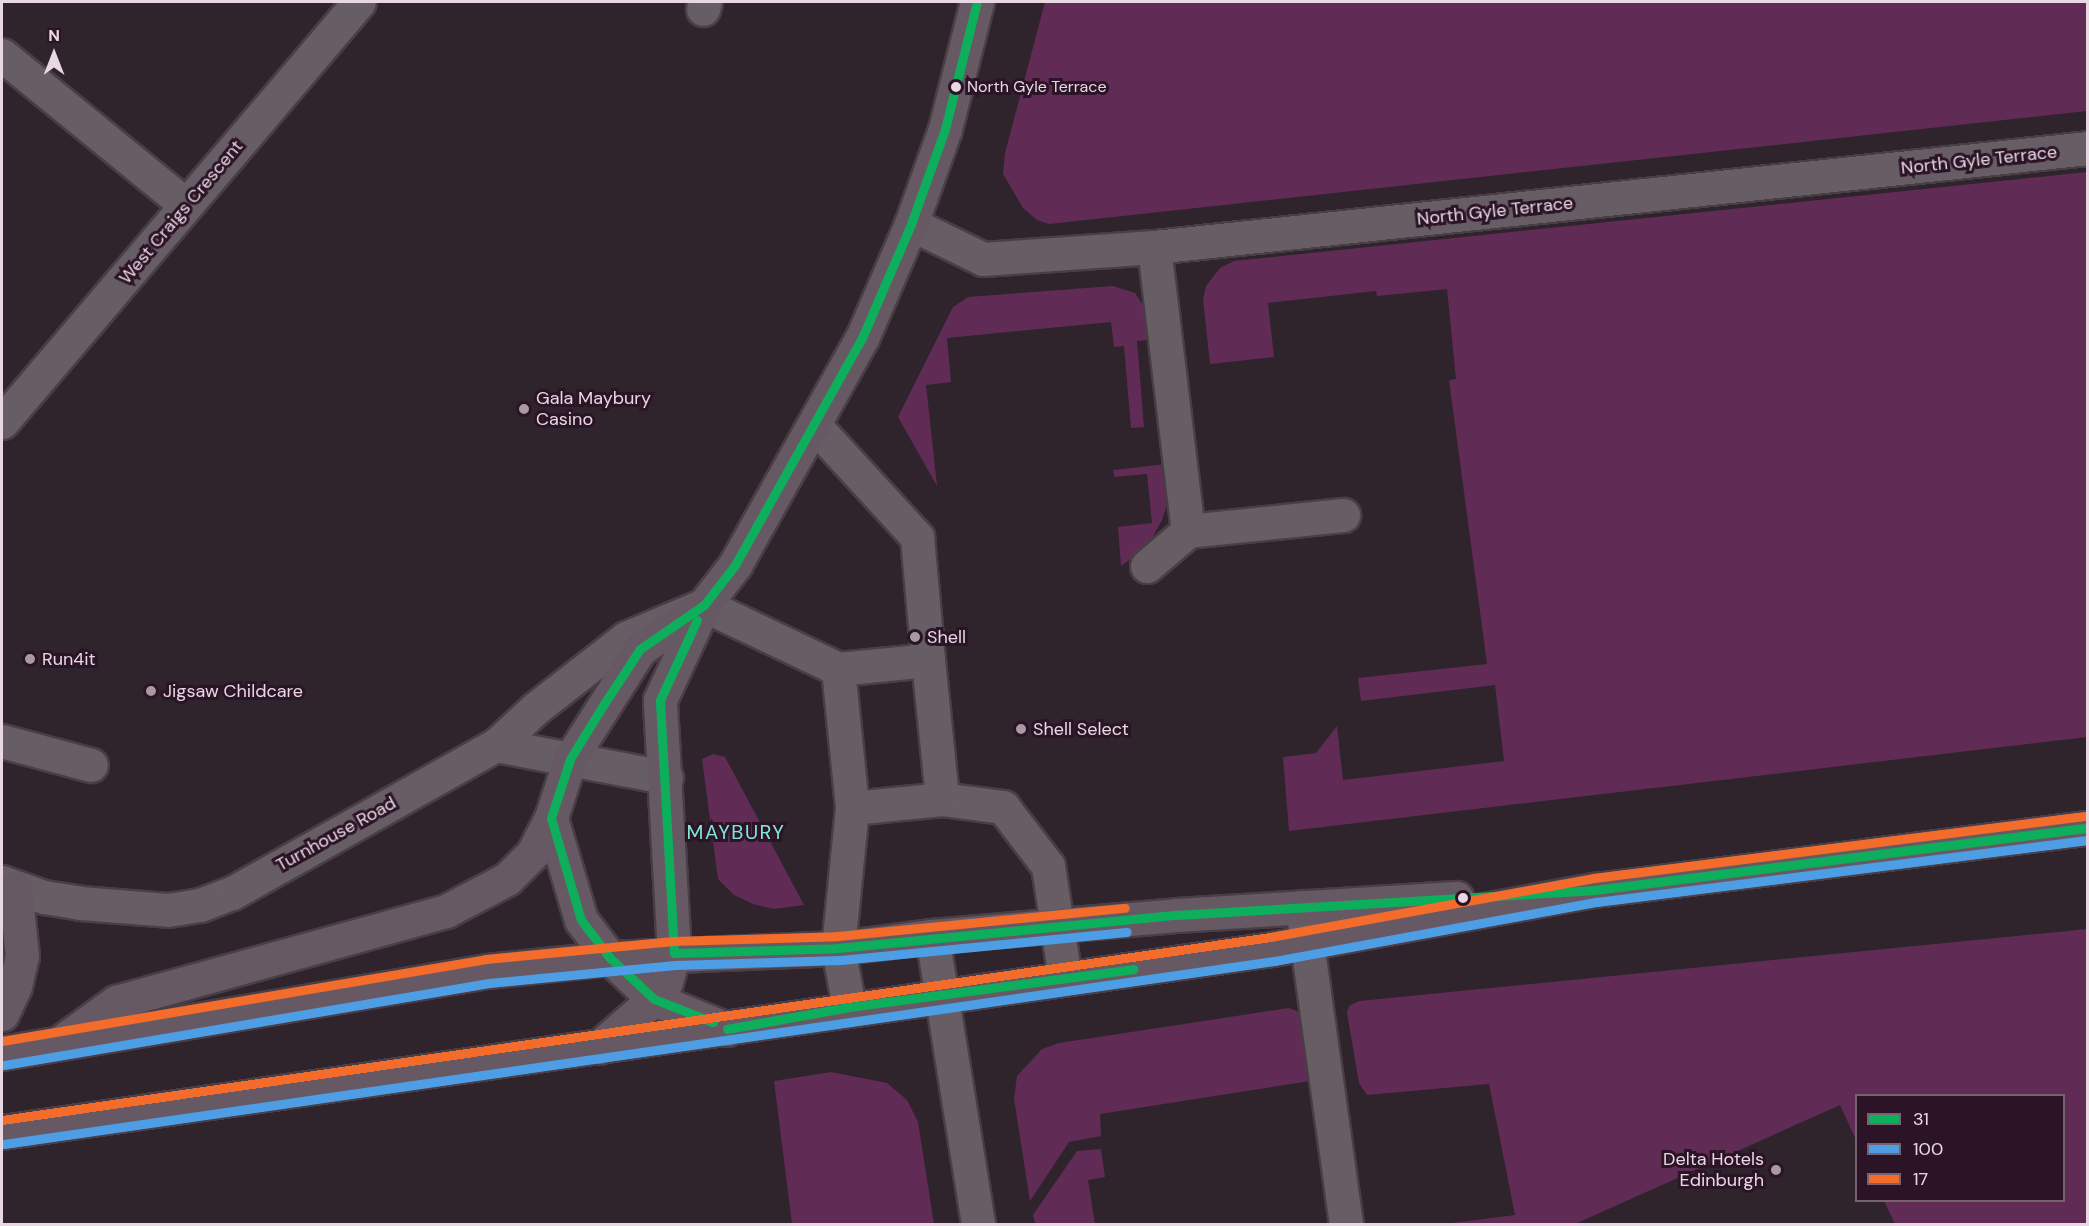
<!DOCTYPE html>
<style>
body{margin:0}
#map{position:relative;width:2089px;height:1226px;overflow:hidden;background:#2f232c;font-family:"DM Sans",sans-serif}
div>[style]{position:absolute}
.green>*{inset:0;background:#602c56}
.roads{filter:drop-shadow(2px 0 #493e46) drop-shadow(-2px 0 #493e46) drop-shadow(0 2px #493e46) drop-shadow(0 -2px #493e46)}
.minor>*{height:33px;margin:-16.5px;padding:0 16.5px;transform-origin:16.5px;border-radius:16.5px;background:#675d65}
.major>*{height:33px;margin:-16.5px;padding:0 16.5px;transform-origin:16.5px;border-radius:16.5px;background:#675964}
.bus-1>*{height:9px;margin:-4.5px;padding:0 4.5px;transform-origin:4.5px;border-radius:4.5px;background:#0daf5c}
.bus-2>*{height:9px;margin:-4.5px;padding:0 4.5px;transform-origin:4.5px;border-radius:4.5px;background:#4d9ee5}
.bus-3>*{height:9px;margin:-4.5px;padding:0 4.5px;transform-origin:4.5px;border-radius:4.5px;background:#f36c2b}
.dots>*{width:16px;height:16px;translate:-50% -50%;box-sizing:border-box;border:3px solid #2b1426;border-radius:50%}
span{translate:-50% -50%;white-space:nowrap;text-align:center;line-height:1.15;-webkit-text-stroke:6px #2b1426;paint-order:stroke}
.bus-label{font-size:16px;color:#e9d8e4}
.left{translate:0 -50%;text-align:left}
.street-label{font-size:18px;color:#e9d8e4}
.poi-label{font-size:18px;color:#e9d8e4}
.right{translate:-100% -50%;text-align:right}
.neighbourhood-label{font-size:20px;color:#80e8db;letter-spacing:1.5px}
.frame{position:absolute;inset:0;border:3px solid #e9d8e4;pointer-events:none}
.legend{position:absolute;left:1855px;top:1094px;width:210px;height:108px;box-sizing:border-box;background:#2b1426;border:2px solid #776272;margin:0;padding:8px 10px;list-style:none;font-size:18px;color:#e9d8e4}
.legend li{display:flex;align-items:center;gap:12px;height:30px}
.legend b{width:30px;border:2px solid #776272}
.north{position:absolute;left:24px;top:24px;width:60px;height:60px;-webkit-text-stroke:4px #2b1426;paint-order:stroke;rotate:0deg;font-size:16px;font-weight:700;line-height:24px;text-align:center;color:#e9d8e4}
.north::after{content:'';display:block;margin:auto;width:21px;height:27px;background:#e9d8e4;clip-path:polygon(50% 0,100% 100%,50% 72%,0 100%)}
</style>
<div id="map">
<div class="green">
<div style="clip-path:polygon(1045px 2px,2087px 2px,2087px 111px,1049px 224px,1037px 220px,1023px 208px,1003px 174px,1005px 153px)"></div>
<div style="clip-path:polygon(2087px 172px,2087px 737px,1289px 831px,1283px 757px,1316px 753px,1337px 726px,1343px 780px,1504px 761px,1495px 685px,1361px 701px,1358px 678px,1487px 664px,1449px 380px,1456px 379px,1447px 289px,1377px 296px,1376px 291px,1268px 303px,1274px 357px,1210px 364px,1203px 299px,1206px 286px,1220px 268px,1234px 261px)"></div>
<div style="clip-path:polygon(1113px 286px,1135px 293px,1147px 311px,1149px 340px,1137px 341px,1144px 427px,1131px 428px,1124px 346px,1114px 347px,1111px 322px,947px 338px,951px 382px,926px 385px,937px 486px,898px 417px,953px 307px,968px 297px)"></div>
<div style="clip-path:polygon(1167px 464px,1168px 502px,1162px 520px,1147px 547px,1121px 566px,1118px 527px,1152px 523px,1147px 474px,1114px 477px,1113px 470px)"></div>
<div style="clip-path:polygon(713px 754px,725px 757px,804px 905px,774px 909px,753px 904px,734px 895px,718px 879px,702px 759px)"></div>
<div style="clip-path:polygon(2087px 929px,2087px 1224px,1895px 1224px,1884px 1201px,2064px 1200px,2064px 1096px,1856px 1096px,1856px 1140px,1840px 1105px,1575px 1224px,1444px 1224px,1515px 1215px,1489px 1084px,1367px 1095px,1359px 1083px,1347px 1013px,1349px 1006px,1359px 1001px)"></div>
<div style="clip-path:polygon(1289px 1008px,1302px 1013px,1310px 1081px,1100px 1114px,1101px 1136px,1069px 1142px,1030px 1201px,1014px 1099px,1017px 1076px,1042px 1049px,1059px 1043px)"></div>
<div style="clip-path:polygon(831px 1072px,887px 1083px,907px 1100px,918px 1122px,934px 1224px,792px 1224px,774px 1081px)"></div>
<div style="clip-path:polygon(1101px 1149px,1105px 1177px,1088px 1180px,1095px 1224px,1035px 1224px,1033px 1215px,1077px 1151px)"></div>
</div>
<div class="roads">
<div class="minor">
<div style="left:703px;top:9px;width:7px;rotate:-74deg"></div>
<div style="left:2px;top:55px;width:237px;rotate:39.2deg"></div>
<div style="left:911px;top:224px;width:80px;rotate:25.9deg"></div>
<div style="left:983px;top:259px;width:171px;rotate:-4deg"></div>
<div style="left:1154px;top:247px;width:939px;rotate:-6.05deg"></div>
<div style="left:1154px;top:247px;width:286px;rotate:83.2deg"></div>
<div style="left:2px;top:422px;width:551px;rotate:-49.64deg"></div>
<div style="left:815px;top:426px;width:151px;rotate:47.4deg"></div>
<div style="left:917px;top:537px;width:123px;rotate:84.9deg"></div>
<div style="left:1147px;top:566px;width:54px;rotate:-40.5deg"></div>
<div style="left:1188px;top:531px;width:156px;rotate:-5.9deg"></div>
<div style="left:838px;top:669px;width:140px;rotate:84.2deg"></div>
<div style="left:852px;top:808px;width:141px;rotate:95.7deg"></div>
<div style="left:838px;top:948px;width:60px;rotate:79.4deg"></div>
<div style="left:2px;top:741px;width:92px;rotate:15.1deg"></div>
<div style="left:496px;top:745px;width:173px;rotate:10.7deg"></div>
<div style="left:852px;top:808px;width:90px;rotate:-5.7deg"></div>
<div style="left:942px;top:799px;width:62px;rotate:7.5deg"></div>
<div style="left:1003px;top:807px;width:74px;rotate:52.7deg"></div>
<div style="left:1048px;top:866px;width:113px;rotate:81.4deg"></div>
<div style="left:2px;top:882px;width:45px;rotate:19.7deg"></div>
<div style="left:44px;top:897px;width:36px;rotate:9deg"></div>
<div style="left:80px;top:903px;width:88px;rotate:4.5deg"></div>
<div style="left:168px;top:910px;width:32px;rotate:-9deg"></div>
<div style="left:200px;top:905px;width:34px;rotate:-21deg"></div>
<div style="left:232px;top:893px;width:303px;rotate:-29.3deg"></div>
<div style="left:496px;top:745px;width:54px;rotate:-42.8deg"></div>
<div style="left:536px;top:708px;width:114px;rotate:-37.9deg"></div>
<div style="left:626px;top:638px;width:85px;rotate:-22.9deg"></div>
<div style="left:704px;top:605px;width:148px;rotate:25.5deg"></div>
<div style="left:838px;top:669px;width:90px;rotate:-5.7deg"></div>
<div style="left:928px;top:660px;width:140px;rotate:84.2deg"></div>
<div style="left:1302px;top:907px;width:320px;rotate:82.1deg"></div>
<div style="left:932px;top:936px;width:292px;rotate:80.9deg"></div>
</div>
<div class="major">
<div style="left:551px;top:818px;width:106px;rotate:73.6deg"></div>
<div style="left:581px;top:920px;width:48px;rotate:52.7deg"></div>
<div style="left:610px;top:958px;width:60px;rotate:43deg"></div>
<div style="left:654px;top:999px;width:79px;rotate:22.3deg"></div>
<div style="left:2px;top:1014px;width:31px;rotate:-65deg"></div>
<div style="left:15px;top:986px;width:31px;rotate:-77deg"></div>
<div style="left:22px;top:956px;width:69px;rotate:-95.8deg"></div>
<div style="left:65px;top:1039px;width:63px;rotate:-36deg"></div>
<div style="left:116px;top:1002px;width:342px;rotate:-15.4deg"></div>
<div style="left:446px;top:911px;width:69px;rotate:-27.7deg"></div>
<div style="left:507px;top:879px;width:37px;rotate:-45deg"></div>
<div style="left:533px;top:853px;width:39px;rotate:-63deg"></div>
<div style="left:551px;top:818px;width:62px;rotate:-72.1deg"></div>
<div style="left:570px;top:759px;width:130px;rotate:-57.5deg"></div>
<div style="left:640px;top:649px;width:75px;rotate:-34.1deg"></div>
<div style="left:599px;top:1047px;width:73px;rotate:-41.1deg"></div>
<div style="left:654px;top:999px;width:21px;rotate:-55deg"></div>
<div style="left:666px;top:982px;width:30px;rotate:-75deg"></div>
<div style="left:674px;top:953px;width:253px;rotate:-93.2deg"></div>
<div style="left:660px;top:700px;width:105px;rotate:-65.1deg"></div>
<div style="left:704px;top:605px;width:51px;rotate:-52.2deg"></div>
<div style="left:735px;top:565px;width:260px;rotate:-60.8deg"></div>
<div style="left:862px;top:338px;width:124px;rotate:-66.7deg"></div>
<div style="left:911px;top:224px;width:101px;rotate:-70.3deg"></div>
<div style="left:945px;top:129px;width:131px;rotate:-75.9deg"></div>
<div style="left:2px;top:1053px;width:492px;rotate:-9.6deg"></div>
<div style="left:487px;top:971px;width:124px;rotate:-6deg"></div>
<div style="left:610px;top:958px;width:228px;rotate:-2.5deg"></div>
<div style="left:838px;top:948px;width:95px;rotate:-7.3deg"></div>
<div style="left:932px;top:936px;width:245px;rotate:-4.9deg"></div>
<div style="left:1176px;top:915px;width:281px;rotate:-3.5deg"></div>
<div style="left:2px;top:1132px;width:1283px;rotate:-8.2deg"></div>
<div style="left:1272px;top:949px;width:328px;rotate:-10.4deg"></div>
<div style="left:1595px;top:890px;width:497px;rotate:-7.2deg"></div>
</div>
</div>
<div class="bus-1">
<div style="left:674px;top:953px;width:164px;rotate:-1.7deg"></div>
<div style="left:838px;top:948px;width:340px;rotate:-5.6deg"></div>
<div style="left:1176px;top:915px;width:420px;rotate:-3.4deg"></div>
<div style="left:1595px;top:890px;width:497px;rotate:-7.2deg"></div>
<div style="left:674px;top:953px;width:253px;rotate:-93.2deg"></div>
<div style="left:660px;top:700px;width:88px;rotate:-65.2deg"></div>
<div style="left:713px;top:1022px;width:63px;rotate:-158.7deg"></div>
<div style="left:654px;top:999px;width:60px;rotate:-137deg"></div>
<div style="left:610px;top:958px;width:48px;rotate:-127.3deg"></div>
<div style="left:581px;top:920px;width:106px;rotate:-106.4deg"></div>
<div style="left:551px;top:818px;width:62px;rotate:-72.1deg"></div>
<div style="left:570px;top:759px;width:61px;rotate:-58.4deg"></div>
<div style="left:602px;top:707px;width:69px;rotate:-56.8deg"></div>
<div style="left:640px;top:649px;width:78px;rotate:-34.5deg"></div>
<div style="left:704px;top:605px;width:51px;rotate:-52.2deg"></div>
<div style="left:735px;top:565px;width:260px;rotate:-60.8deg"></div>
<div style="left:862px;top:338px;width:124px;rotate:-66.7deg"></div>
<div style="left:911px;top:224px;width:101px;rotate:-70.3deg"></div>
<div style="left:945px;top:129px;width:131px;rotate:-75.9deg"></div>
<div style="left:727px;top:1029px;width:124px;rotate:-10.2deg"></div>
<div style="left:849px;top:1007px;width:287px;rotate:-7.6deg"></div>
</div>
<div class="bus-2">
<div style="left:4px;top:1065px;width:492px;rotate:-9.6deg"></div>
<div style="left:489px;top:983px;width:187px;rotate:-5.5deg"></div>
<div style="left:675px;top:965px;width:165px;rotate:-1.7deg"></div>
<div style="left:840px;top:960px;width:288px;rotate:-5.6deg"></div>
<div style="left:4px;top:1144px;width:1283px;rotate:-8.2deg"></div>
<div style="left:1274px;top:961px;width:328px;rotate:-10.4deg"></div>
<div style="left:1597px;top:902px;width:495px;rotate:-7.2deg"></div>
</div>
<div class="bus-3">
<div style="left:2px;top:1041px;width:491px;rotate:-9.6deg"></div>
<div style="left:486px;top:959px;width:188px;rotate:-5.5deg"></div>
<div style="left:673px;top:941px;width:164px;rotate:-1.7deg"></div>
<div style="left:837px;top:936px;width:289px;rotate:-5.6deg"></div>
<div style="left:2px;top:1120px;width:1281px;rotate:-8.21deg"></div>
<div style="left:1270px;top:937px;width:329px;rotate:-10.3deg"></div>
<div style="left:1594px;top:878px;width:497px;rotate:-7.2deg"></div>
</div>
<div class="dots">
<div style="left:956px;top:87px;background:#e9d8e4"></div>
<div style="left:524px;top:409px;background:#a899a4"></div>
<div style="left:915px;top:637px;background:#a899a4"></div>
<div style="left:30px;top:659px;background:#a899a4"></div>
<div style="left:151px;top:691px;background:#a899a4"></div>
<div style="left:1021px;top:729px;background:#a899a4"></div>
<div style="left:1463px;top:898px;background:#e9d8e4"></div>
<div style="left:1776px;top:1170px;background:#a899a4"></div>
</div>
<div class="bus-label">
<span class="left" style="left:967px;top:87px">North Gyle Terrace</span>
</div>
<div class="street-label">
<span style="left:1979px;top:160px;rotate:-6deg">North Gyle Terrace</span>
<span style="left:1495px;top:211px;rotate:-6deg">North Gyle Terrace</span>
<span style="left:181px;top:212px;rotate:-50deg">West Craigs Crescent</span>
<span style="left:336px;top:834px;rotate:-29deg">Turnhouse Road</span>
</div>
<div class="poi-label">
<span class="left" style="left:536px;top:409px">Gala Maybury<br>Casino</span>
<span class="left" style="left:927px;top:637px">Shell</span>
<span class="left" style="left:42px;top:659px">Run4it</span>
<span class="left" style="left:163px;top:691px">Jigsaw Childcare</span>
<span class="left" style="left:1033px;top:729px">Shell Select</span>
<span class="right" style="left:1764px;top:1170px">Delta Hotels<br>Edinburgh</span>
</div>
<div class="neighbourhood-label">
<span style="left:736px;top:832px">MAYBURY</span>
</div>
<div class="frame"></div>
<ul class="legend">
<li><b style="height:8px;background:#0daf5c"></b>31</li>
<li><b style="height:8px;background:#4d9ee5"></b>100</li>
<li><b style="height:8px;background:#f36c2b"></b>17</li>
</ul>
<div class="north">N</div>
</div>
